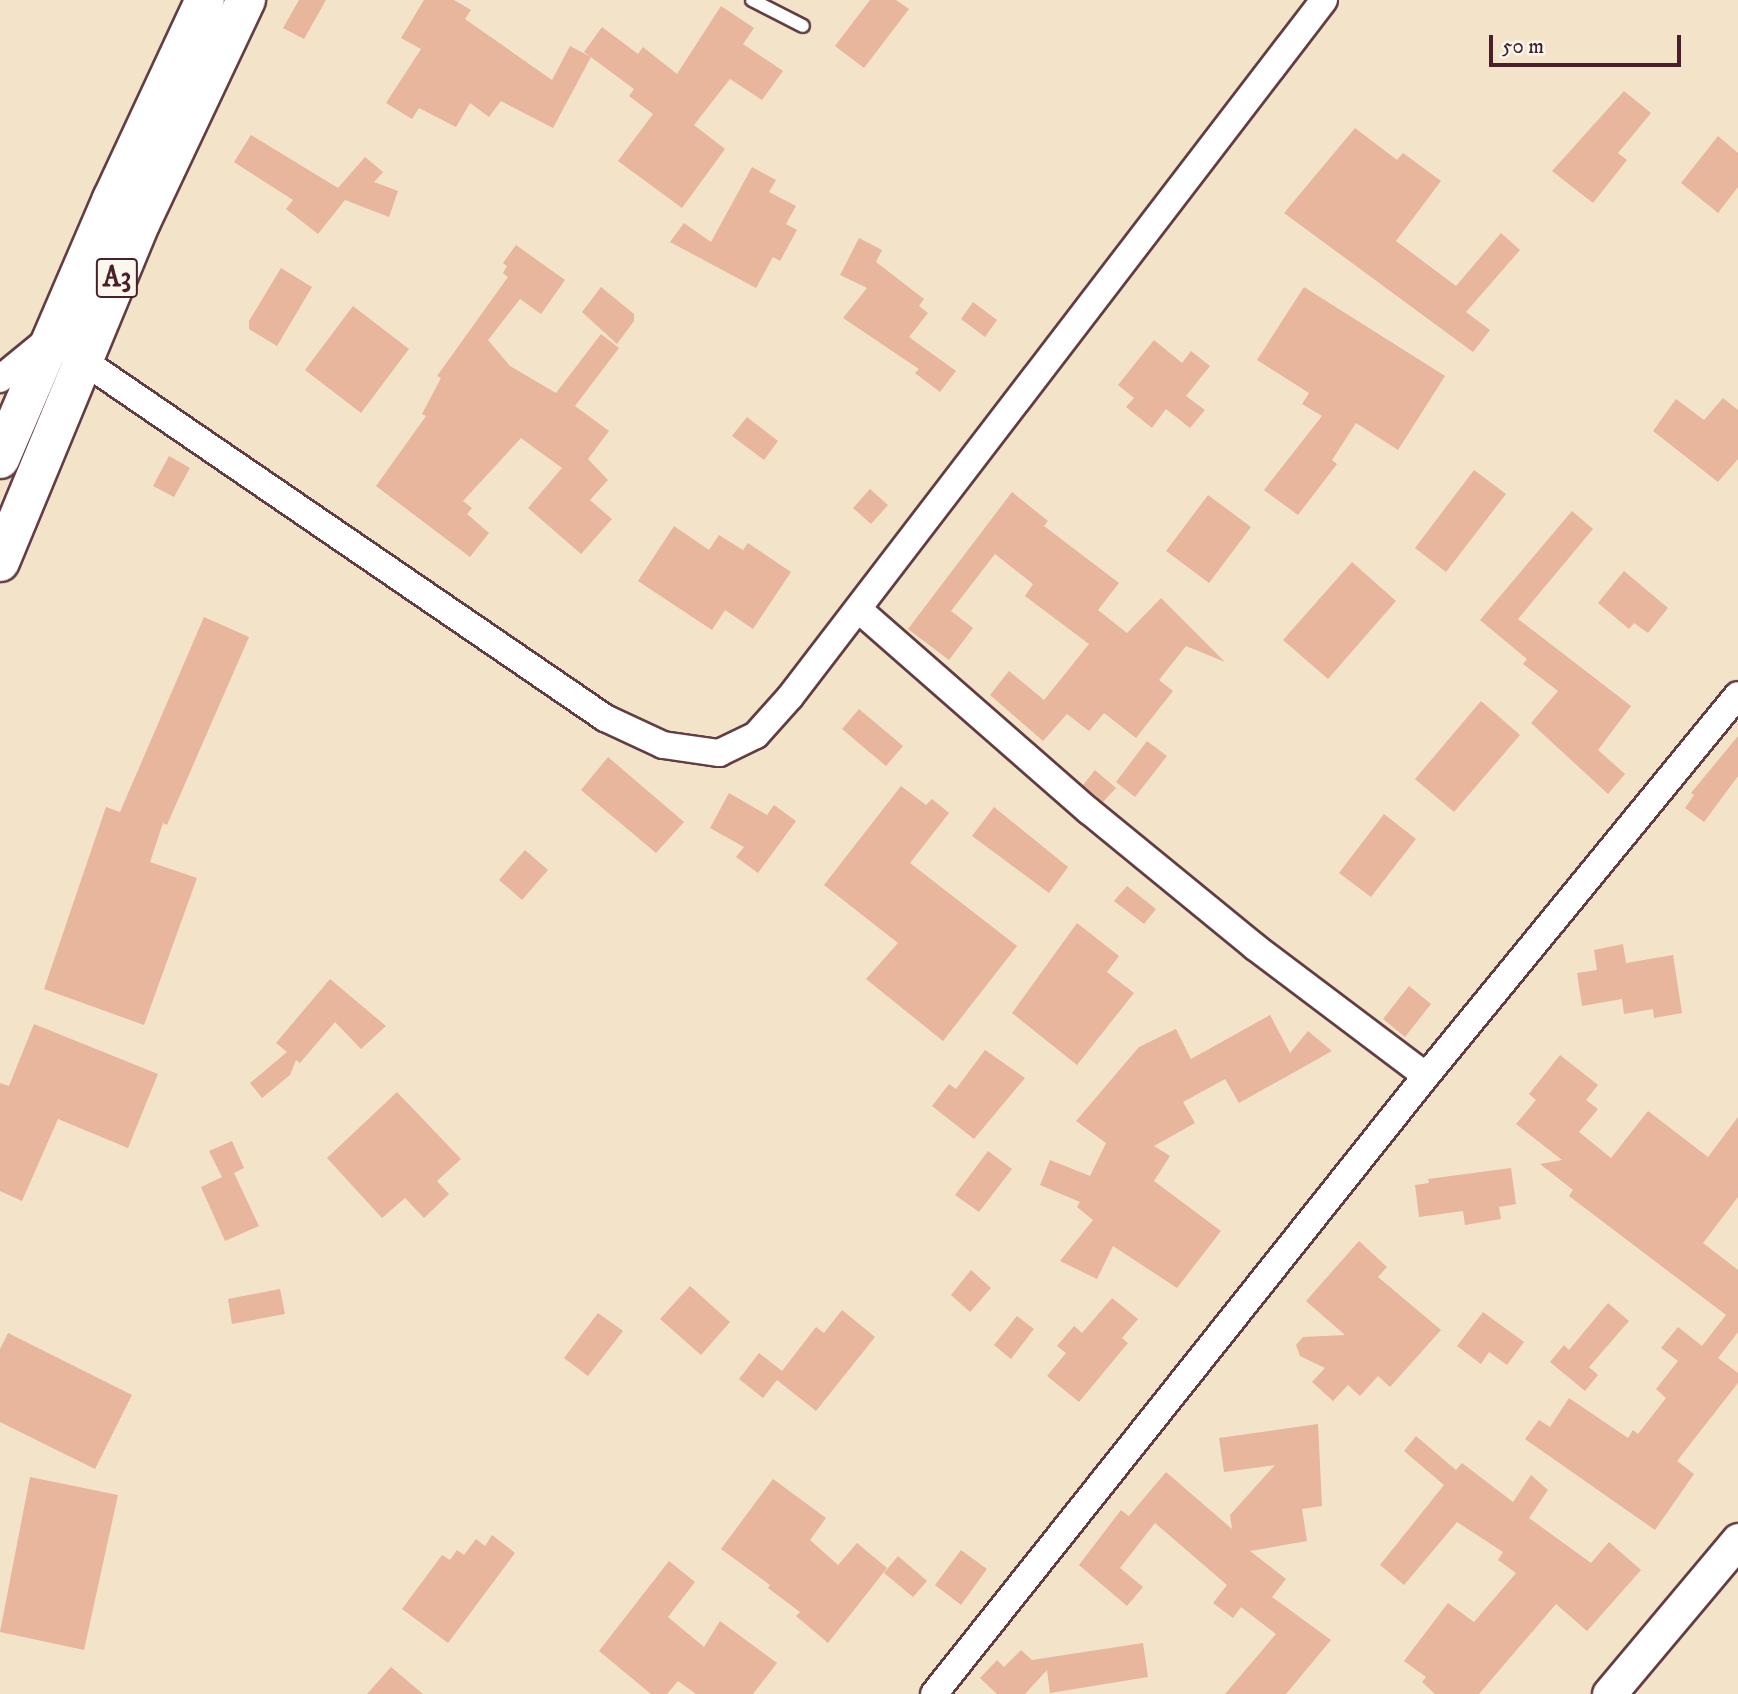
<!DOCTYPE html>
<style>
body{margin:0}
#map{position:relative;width:1738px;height:1694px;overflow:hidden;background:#f3e4c9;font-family:"IM FELL DW Pica",serif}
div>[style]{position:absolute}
.building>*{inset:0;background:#e8b59d}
.roads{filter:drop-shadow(2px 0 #633d43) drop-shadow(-2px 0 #633d43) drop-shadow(0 2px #633d43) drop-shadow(0 -2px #633d43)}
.service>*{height:12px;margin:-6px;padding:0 6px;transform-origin:6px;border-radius:6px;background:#fff}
.minor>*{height:26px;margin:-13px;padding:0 13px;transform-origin:13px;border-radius:13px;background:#fff}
.tertiary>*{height:33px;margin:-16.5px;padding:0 16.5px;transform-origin:16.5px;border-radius:16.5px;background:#fff}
.trunk>*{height:38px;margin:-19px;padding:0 19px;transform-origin:19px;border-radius:19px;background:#fff}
span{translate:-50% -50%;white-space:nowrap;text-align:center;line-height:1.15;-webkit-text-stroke:6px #fbf7ec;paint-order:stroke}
.shield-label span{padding:2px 5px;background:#fbf7ec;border:2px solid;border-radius:5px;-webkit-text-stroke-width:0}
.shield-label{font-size:28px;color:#4a1f2b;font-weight:700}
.scale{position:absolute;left:1489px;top:35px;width:192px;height:32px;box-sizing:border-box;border:4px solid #4a1f2b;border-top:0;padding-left:9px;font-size:21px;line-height:24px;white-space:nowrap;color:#4a1f2b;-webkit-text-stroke:5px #fbf7ec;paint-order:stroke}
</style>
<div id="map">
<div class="building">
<div style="clip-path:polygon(299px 0,326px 0,304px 39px,283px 28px)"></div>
<div style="clip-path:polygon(424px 0,454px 0,471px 10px,465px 19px,552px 80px,570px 46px,591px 57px,553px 128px,501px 101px,489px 117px,470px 103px,456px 127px,419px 108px,412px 119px,386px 103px,421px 49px,401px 38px)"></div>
<div style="clip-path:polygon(870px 0,896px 0,909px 9px,864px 68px,835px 46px)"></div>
<div style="clip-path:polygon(721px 6px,754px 28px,743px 44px,783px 71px,762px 100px,730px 79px,694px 125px,725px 149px,682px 208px,618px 161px,653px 114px,629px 96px,634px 89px,584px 52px,602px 27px,638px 54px,643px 47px,677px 74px)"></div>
<div style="clip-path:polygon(1624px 91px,1651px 113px,1618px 153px,1627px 160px,1593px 203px,1552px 171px)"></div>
<div style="clip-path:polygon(1355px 128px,1397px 160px,1403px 153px,1441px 181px,1396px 241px,1456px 286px,1501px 233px,1520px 250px,1466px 312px,1490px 330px,1473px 352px,1284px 213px)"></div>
<div style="clip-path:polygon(251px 135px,338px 188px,365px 157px,383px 172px,374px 182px,398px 191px,389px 217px,345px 200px,318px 234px,286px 209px,293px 200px,234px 162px)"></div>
<div style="clip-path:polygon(1718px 136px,1738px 153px,1738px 187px,1718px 213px,1681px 183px)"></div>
<div style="clip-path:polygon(752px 167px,776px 180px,769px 192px,796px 206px,786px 224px,797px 230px,780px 261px,773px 257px,756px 288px,670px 242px,684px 223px,711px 242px)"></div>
<div style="clip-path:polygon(859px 238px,882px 250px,876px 262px,924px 299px,919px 306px,928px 313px,909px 337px,956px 371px,940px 392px,915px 373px,919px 369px,843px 318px,867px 288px,840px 275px)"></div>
<div style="clip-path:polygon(516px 245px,565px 280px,541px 314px,520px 299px,488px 340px,510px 366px,556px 393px,601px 334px,619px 348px,575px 406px,609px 431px,588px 459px,608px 480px,590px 500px,612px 519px,581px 554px,528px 508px,562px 468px,521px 438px,463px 501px,472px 508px,467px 514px,489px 533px,470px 557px,376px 486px,426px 416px,422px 414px,441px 378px,437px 376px,508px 277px,503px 273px,507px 266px,503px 263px)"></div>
<div style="clip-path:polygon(281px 268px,312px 287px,277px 346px,249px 329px,249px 321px)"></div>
<div style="clip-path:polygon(601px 287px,634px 314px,634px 321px,617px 344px,582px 312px)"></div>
<div style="clip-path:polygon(1304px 287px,1445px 376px,1398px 450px,1356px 423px,1332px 460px,1337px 464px,1298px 515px,1264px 490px,1322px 416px,1302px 404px,1309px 393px,1257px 360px)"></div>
<div style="clip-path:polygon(973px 302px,997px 320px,985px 337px,961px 319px)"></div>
<div style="clip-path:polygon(353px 306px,409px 349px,361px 413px,305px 370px)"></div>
<div style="clip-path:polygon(1154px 340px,1182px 363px,1191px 351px,1210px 366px,1186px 396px,1205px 410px,1190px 428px,1166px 409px,1152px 428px,1126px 407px,1134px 398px,1118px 385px)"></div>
<div style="clip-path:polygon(1723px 398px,1738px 410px,1738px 459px,1718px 482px,1653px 431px,1676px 399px,1704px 420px)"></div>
<div style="clip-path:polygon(747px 417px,778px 441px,764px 460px,732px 436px)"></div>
<div style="clip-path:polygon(169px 456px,190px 468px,174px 497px,153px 486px)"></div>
<div style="clip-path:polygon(1474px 470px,1506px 494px,1446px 572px,1415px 548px)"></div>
<div style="clip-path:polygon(870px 489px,888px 505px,871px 524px,853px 508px)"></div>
<div style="clip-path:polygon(1012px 492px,1048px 521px,1044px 526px,1119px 583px,1098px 610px,1127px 633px,1161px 598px,1225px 662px,1186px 646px,1159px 680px,1173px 691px,1136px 738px,1104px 713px,1089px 731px,1067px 714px,1043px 741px,990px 695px,1009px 671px,1044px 700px,1089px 644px,1025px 596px,1033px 584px,995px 554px,951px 611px,973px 628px,949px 660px,908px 629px)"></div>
<div style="clip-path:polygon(1208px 495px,1251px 527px,1209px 583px,1166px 551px)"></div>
<div style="clip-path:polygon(1572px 511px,1593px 529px,1518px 619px,1631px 706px,1598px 750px,1625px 774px,1608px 794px,1531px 723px,1558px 691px,1523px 664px,1527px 659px,1480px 620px)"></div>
<div style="clip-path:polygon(674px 526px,709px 550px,719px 535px,743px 550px,748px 543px,791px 572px,753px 629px,725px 610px,712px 630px,638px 581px)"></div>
<div style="clip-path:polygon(1352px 562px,1396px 601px,1328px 679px,1283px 640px)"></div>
<div style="clip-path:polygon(1624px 571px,1668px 608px,1648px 633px,1634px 623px,1629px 629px,1598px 603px)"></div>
<div style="clip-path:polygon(204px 617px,249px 637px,167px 825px,163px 823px,150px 862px,197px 878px,144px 1025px,44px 989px,106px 807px,120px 812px)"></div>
<div style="clip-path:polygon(1481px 701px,1520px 735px,1454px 812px,1415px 779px)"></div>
<div style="clip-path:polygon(859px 709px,903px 746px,886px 766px,842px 729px)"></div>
<div style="clip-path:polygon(1738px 736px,1738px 776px,1704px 822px,1685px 808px,1694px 795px,1691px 793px)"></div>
<div style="clip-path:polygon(1147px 741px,1167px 756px,1135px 797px,1116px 782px)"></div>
<div style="clip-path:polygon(608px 757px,684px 822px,656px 853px,581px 790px)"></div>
<div style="clip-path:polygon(1095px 770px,1116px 788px,1103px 802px,1083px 785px)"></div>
<div style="clip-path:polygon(901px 786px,926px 805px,932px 799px,949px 813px,910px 863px,1017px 946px,943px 1041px,866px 979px,898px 943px,824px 885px)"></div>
<div style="clip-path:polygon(729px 793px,767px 815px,774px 805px,796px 821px,758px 873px,736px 857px,744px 847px,710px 828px)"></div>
<div style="clip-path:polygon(994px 807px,1068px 867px,1049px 893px,972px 836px)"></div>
<div style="clip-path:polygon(1384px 814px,1416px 839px,1371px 897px,1339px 873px)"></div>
<div style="clip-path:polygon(525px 850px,548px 870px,522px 900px,499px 880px)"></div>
<div style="clip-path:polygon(1127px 886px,1156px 909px,1144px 924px,1114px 901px)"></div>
<div style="clip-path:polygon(1077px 923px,1119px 956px,1107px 972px,1134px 993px,1077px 1065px,1012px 1013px)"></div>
<div style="clip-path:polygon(1623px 944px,1626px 963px,1673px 955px,1682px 1013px,1654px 1018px,1653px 1009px,1624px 1014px,1622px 999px,1582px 1006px,1577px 973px,1597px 970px,1594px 950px)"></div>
<div style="clip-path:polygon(330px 979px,386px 1026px,361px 1049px,335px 1022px,300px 1063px,296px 1060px,290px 1075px,262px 1098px,250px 1083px,287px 1052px,276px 1043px)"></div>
<div style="clip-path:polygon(1409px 986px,1431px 1004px,1405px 1037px,1383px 1019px)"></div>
<div style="clip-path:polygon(1270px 1015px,1290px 1053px,1308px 1031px,1332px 1051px,1239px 1103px,1225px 1079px,1183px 1102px,1195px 1123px,1154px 1146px,1170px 1156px,1154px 1181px,1221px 1231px,1177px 1288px,1113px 1246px,1097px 1279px,1060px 1261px,1093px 1220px,1077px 1207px,1080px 1202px,1040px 1185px,1050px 1160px,1090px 1176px,1106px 1143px,1076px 1121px,1139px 1047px,1176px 1029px,1191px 1059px)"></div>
<div style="clip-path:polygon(34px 1024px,158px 1074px,128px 1148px,58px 1119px,22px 1201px,0 1191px,0 1083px,9px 1086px)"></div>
<div style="clip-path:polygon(985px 1050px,1025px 1078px,974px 1139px,932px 1106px,949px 1084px,956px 1089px)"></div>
<div style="clip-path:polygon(1560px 1055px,1598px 1085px,1586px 1100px,1598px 1109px,1579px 1132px,1611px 1158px,1648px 1111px,1708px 1157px,1738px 1117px,1738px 1197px,1703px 1243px,1738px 1270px,1738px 1332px,1718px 1358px,1738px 1373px,1738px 1383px,1677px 1461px,1694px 1474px,1655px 1530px,1525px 1439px,1539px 1420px,1550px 1427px,1569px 1398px,1628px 1438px,1633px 1430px,1638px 1434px,1666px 1398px,1656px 1389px,1678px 1361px,1661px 1348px,1678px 1327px,1702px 1346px,1726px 1315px,1569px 1196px,1573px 1190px,1540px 1164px,1562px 1160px,1516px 1124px,1536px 1100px,1529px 1094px)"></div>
<div style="clip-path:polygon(397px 1092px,461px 1159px,437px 1181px,449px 1194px,424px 1218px,405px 1198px,382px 1218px,327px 1158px)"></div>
<div style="clip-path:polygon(232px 1141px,244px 1168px,234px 1173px,259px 1226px,225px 1241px,201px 1187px,222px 1177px,209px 1151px)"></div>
<div style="clip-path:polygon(988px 1151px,1012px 1169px,979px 1212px,955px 1195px)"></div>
<div style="clip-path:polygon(1511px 1168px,1516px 1204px,1499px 1207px,1501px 1219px,1465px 1225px,1463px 1211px,1419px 1217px,1415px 1185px,1429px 1183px,1428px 1179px)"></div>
<div style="clip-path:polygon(1359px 1241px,1387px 1267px,1378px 1277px,1441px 1330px,1390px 1387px,1378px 1376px,1360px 1396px,1348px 1385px,1333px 1401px,1312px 1382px,1325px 1368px,1300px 1356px,1296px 1345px,1303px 1337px,1345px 1335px,1306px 1301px)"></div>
<div style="clip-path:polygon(971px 1270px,991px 1288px,970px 1312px,951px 1295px)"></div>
<div style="clip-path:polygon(690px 1286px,730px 1322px,701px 1355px,660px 1319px)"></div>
<div style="clip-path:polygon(280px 1289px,285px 1314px,232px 1324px,228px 1299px)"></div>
<div style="clip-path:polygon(1112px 1298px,1138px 1319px,1122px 1338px,1128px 1343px,1079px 1402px,1047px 1376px,1066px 1353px,1057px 1346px,1074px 1326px,1082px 1333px)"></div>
<div style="clip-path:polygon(1608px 1303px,1629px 1321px,1589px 1367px,1598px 1375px,1585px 1391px,1550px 1362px,1564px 1345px,1569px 1350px)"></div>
<div style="clip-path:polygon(842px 1310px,875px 1337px,816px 1411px,777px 1380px,763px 1398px,739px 1379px,759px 1353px,782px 1371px,816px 1327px,824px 1333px)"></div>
<div style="clip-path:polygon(1483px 1312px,1524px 1342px,1507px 1365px,1489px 1352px,1481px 1364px,1457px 1346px)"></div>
<div style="clip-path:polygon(598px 1313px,623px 1331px,588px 1376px,564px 1358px)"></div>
<div style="clip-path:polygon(1017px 1316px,1034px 1329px,1011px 1359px,994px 1345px)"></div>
<div style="clip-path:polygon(8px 1333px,132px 1395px,95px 1469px,0 1422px,0 1349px)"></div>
<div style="clip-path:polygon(1318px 1424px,1322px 1506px,1302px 1509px,1307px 1541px,1250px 1551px,1286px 1579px,1272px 1597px,1331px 1640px,1286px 1694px,1225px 1694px,1276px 1634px,1241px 1607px,1233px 1618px,1213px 1603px,1227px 1585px,1155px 1523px,1120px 1568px,1143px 1587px,1127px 1606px,1079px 1565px,1121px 1510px,1129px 1516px,1166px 1472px,1232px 1529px,1230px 1515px,1275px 1465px,1224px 1472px,1219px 1438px)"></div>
<div style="clip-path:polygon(1416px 1436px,1456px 1470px,1462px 1463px,1513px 1502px,1531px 1475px,1548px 1490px,1529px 1518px,1591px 1563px,1609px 1542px,1641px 1570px,1587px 1631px,1556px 1604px,1479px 1694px,1435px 1694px,1422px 1682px,1426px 1677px,1404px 1661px,1448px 1603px,1474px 1622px,1516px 1573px,1498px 1560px,1503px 1552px,1457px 1522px,1404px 1585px,1380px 1565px,1444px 1485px,1404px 1451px)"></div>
<div style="clip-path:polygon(30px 1477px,118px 1495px,84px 1650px,0 1632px)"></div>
<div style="clip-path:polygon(773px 1479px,826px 1518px,810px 1540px,838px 1565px,857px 1543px,887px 1568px,828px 1643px,796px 1616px,800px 1612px,768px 1588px,770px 1585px,721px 1549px)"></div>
<div style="clip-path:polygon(492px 1535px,515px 1553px,448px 1643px,402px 1609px,442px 1555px,450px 1560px,457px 1550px,464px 1555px,476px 1539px,485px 1546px)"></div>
<div style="clip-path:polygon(961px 1550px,987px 1569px,961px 1605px,935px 1585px)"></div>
<div style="clip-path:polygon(898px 1556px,927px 1581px,913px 1597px,884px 1573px)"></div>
<div style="clip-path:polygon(669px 1561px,695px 1582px,668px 1617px,704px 1647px,720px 1621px,777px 1663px,753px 1694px,696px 1694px,678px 1681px,667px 1694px,651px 1694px,599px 1651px)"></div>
<div style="clip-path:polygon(1143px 1643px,1148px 1677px,1050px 1693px,1047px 1670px,1025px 1694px,997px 1694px,980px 1678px,997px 1660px,1004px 1667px,1021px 1650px,1032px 1660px)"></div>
<div style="clip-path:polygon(391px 1667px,423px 1694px,367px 1694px)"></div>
</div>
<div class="roads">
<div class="service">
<div style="left:752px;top:0;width:57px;rotate:27deg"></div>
</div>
<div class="minor">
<div style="left:0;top:379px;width:65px;rotate:-39.4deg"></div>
<div style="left:50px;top:338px;width:673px;rotate:34.4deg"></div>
<div style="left:605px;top:718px;width:64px;rotate:25deg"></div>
<div style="left:663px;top:745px;width:57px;rotate:8.1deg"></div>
<div style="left:719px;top:753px;width:41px;rotate:-25.9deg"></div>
<div style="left:756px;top:735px;width:51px;rotate:-48.2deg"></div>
<div style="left:790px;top:697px;width:878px;rotate:-52.54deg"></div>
<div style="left:858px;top:609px;width:307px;rotate:41.2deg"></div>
<div style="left:1089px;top:811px;width:215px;rotate:39.3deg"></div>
<div style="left:1255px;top:947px;width:214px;rotate:37deg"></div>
<div style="left:934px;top:1694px;width:790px;rotate:-51.48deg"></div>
<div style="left:1426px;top:1076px;width:492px;rotate:-50.7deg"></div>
</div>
<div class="tertiary">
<div style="left:1609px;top:1694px;width:201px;rotate:-50deg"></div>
</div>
<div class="trunk">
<div style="left:0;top:459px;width:283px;rotate:-66.7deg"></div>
<div style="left:112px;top:199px;width:220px;rotate:-65deg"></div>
<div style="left:0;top:562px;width:368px;rotate:-67.5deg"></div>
<div style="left:141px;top:222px;width:246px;rotate:-64.7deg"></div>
</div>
</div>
<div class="shield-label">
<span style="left:117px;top:278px">A3</span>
</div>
<div class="scale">50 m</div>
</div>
